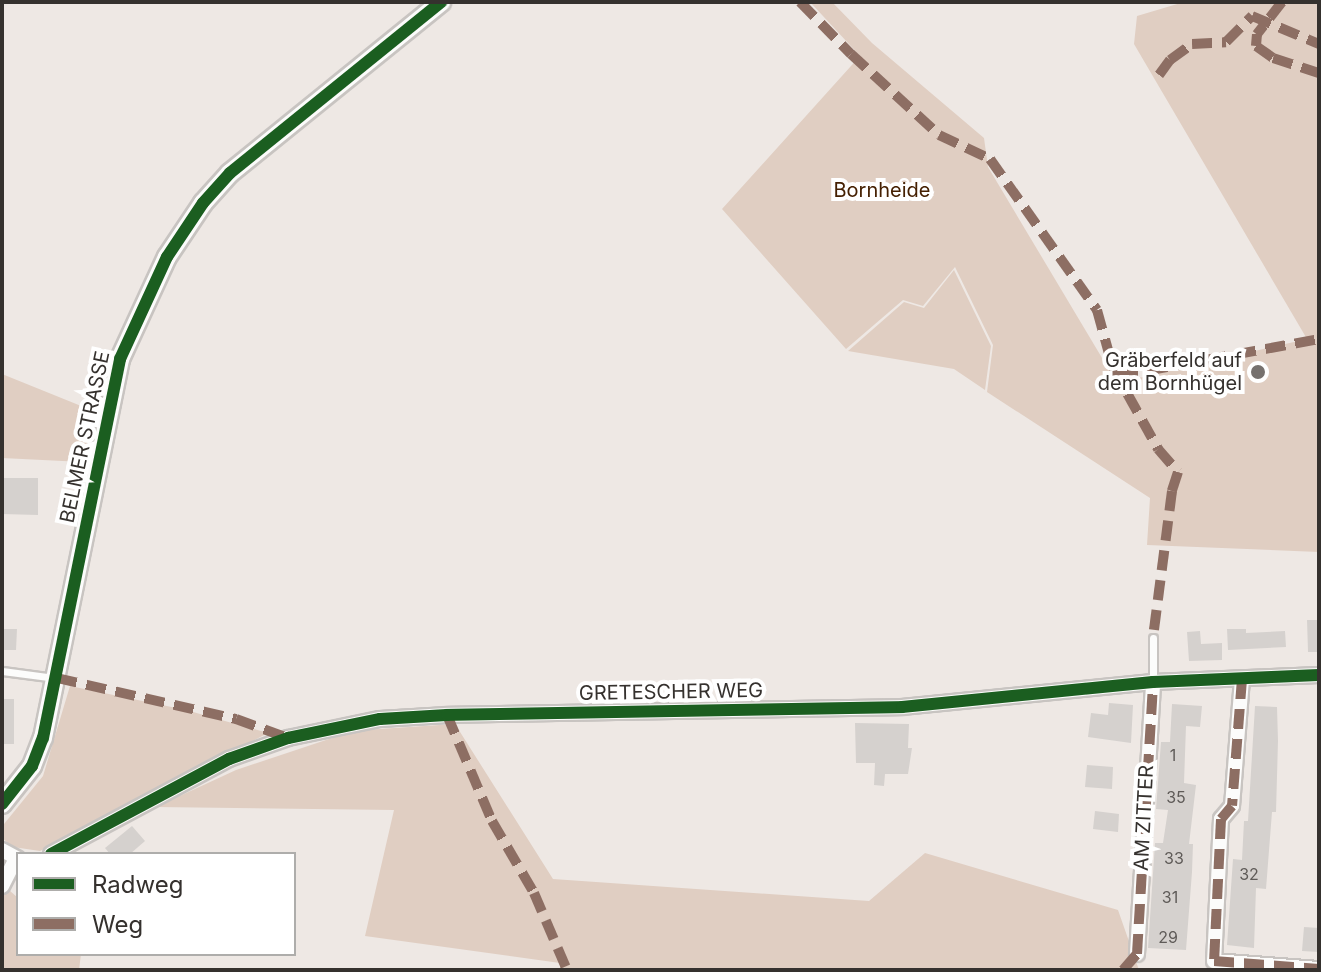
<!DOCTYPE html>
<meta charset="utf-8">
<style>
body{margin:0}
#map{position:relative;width:1321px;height:972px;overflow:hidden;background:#eee8e4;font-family:Inter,sans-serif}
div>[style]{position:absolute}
.green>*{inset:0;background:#e0cec2}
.building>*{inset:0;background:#d5d1ce}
.roads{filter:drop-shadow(2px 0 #c8c4c1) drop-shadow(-2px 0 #c8c4c1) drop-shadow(0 2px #c8c4c1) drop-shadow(0 -2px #c8c4c1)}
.service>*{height:7px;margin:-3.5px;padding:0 3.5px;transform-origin:3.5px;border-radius:3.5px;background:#fcfcfb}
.minor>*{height:14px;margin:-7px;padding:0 7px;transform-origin:7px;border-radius:7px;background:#fcfcfb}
.tertiary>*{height:18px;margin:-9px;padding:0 9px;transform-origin:9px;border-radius:9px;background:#fcfcfb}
.quiet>*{height:10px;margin-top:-5px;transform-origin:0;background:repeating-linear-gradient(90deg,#8d6e63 0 20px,transparent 0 30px)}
.cycleway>*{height:12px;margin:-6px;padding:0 6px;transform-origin:6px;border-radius:6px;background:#1b5e20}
.dots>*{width:22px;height:22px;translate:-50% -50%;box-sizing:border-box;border:4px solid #fff;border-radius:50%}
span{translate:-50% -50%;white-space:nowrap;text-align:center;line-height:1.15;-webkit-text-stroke:8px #fff;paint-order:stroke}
.number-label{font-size:16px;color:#5f5b58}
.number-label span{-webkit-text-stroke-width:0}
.park-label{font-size:20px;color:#452002}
.poi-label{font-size:20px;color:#35312e}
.right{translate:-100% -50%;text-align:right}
.street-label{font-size:20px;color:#35312e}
.frame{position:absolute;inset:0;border:4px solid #35312e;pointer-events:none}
.legend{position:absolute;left:16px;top:852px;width:280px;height:104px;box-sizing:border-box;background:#fff;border:2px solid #aeadab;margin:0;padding:10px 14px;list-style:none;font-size:24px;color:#35312e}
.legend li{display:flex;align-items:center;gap:16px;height:40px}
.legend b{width:40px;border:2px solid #aeadab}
</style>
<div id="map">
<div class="green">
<div style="clip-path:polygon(810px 2px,832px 2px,872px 43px,984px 138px,988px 167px,1117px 383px,1307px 339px,1134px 44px,1137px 16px,1184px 2px,1319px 2px,1319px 552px,1147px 545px,1150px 498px,987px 392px,993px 345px,955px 267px,923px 306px,903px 300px,846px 349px,722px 209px,860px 56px)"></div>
<div style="clip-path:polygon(954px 270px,991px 346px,985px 390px,954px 369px,848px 351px,904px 302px,924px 308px)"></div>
<div style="clip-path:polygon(2px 374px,96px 412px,83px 462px,2px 458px)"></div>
<div style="clip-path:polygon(70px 686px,186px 710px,268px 733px,40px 851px,13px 847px,2px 838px,4px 824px,43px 776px)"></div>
<div style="clip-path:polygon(455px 724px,553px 879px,869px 901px,925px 853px,1118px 910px,1139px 970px,560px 970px,560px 963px,365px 936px,394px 810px,156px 807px,236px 770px,329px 739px,364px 730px)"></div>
<div style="clip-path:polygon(9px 890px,18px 898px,18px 954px,81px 954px,79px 970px,2px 970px,2px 895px)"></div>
</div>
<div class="building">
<div style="clip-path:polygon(2px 478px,38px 478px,38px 515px,2px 514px)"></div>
<div style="clip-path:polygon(1307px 620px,1317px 620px,1319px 652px,1308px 652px)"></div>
<div style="clip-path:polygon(2px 629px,17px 629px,16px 650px,2px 650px)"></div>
<div style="clip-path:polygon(1227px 629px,1246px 629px,1246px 633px,1285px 631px,1286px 647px,1228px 650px)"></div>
<div style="clip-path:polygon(1200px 631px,1201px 644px,1222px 643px,1222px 660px,1189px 661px,1187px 632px)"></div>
<div style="clip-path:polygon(2px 699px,14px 699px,14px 744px,2px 744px)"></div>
<div style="clip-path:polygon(1109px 703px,1133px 705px,1131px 743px,1088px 737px,1091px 713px,1108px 715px)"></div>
<div style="clip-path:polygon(1172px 704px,1202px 706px,1200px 727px,1186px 726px,1184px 783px,1196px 785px,1189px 844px,1193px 844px,1192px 872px,1186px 950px,1148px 948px,1155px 843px,1163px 843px,1168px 810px,1156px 809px,1161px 742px,1170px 742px)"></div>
<div style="clip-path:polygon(1255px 706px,1277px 707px,1278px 741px,1276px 812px,1272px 812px,1266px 889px,1256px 888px,1254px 948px,1227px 945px,1233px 859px,1242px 860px,1244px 821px,1248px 821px)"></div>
<div style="clip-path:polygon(855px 723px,909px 724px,908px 748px,912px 748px,908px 774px,885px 774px,884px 786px,874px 785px,875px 763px,856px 763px)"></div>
<div style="clip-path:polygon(1087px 765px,1113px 767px,1112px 789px,1085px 787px)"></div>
<div style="clip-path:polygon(1095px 811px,1119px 814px,1118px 832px,1093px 829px)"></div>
<div style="clip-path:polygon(132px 826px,145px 841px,130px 854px,110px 854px,105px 848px)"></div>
<div style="clip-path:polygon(1304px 927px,1319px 928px,1319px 952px,1302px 951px)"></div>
</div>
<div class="roads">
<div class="service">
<div style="left:2px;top:671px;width:53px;rotate:7.5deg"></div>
<div style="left:1153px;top:682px;width:44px;rotate:-90deg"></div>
</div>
<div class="minor">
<div style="left:1242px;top:679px;width:127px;rotate:94.5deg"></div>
<div style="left:1232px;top:806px;width:17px;rotate:130deg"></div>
<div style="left:1221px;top:819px;width:142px;rotate:92.8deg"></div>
<div style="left:1214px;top:961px;width:105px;rotate:4.4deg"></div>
<div style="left:2px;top:850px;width:18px;rotate:29deg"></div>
<div style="left:51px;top:854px;width:202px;rotate:-28.1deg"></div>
<div style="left:229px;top:759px;width:63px;rotate:-19.6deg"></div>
<div style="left:288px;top:738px;width:94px;rotate:-11.7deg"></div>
<div style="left:380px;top:719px;width:67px;rotate:-3.4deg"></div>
<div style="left:447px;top:715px;width:455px;rotate:-1deg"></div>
<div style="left:902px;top:707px;width:252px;rotate:-5.7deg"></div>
<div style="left:1153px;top:682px;width:166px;rotate:-2.4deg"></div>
<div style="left:2px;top:886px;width:30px;rotate:-63deg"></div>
<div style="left:1137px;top:954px;width:272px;rotate:-86.6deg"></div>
</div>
<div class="tertiary">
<div style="left:2px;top:804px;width:48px;rotate:-51.7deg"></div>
<div style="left:32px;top:766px;width:30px;rotate:-69deg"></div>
<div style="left:43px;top:738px;width:387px;rotate:-78.5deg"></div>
<div style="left:120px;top:359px;width:112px;rotate:-65.3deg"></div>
<div style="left:167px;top:257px;width:65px;rotate:-56.3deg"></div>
<div style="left:203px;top:203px;width:40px;rotate:-48deg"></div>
<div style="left:230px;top:173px;width:272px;rotate:-39deg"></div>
</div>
</div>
<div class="quiet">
<div style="left:800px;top:2px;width:73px;rotate:45.6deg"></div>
<div style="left:851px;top:54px;width:120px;rotate:42.6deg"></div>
<div style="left:939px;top:135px;width:56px;rotate:25.2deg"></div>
<div style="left:990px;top:159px;width:185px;rotate:54.7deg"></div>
<div style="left:1097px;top:310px;width:60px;rotate:74.6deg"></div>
<div style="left:1113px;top:368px;width:93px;rotate:60.9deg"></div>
<div style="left:1158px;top:449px;width:30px;rotate:49deg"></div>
<div style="left:1178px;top:472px;width:20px;rotate:108deg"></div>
<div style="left:1172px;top:491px;width:148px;rotate:97.4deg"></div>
<div style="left:1282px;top:2px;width:41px;rotate:128deg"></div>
<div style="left:1257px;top:34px;width:12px;rotate:95deg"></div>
<div style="left:1256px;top:46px;width:21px;rotate:35deg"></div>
<div style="left:1273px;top:58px;width:48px;rotate:18.1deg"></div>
<div style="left:1159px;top:75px;width:19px;rotate:-54deg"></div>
<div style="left:1170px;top:60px;width:27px;rotate:-36deg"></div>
<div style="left:1192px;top:44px;width:34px;rotate:-3deg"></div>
<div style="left:1226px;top:42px;width:37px;rotate:-45deg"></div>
<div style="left:1252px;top:16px;width:73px;rotate:22.7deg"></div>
<div style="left:1118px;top:376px;width:204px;rotate:-10.4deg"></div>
<div style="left:57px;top:678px;width:184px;rotate:12.9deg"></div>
<div style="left:236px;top:719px;width:55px;rotate:20.1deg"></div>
<div style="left:1242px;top:679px;width:127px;rotate:94.5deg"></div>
<div style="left:1232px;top:806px;width:17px;rotate:130deg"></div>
<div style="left:1221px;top:819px;width:142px;rotate:92.8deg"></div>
<div style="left:1214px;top:961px;width:105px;rotate:4.4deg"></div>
<div style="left:447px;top:715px;width:115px;rotate:67deg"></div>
<div style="left:492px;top:821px;width:83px;rotate:59.7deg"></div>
<div style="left:534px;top:893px;width:84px;rotate:66.8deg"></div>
<div style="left:1123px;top:970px;width:21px;rotate:-49deg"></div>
<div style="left:1137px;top:954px;width:272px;rotate:-86.6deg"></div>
</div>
<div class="cycleway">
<div style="left:2px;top:804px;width:48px;rotate:-51.7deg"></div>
<div style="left:32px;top:766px;width:30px;rotate:-69deg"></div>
<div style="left:43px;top:738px;width:387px;rotate:-78.5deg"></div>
<div style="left:120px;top:359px;width:112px;rotate:-65.3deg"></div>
<div style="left:167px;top:257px;width:65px;rotate:-56.3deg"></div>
<div style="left:203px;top:203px;width:40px;rotate:-48deg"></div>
<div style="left:230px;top:173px;width:272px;rotate:-39deg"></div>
<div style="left:51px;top:854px;width:202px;rotate:-28.1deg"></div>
<div style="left:229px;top:759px;width:63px;rotate:-19.6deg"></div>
<div style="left:288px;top:738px;width:94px;rotate:-11.7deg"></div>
<div style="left:380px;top:719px;width:67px;rotate:-3.4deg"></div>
<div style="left:447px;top:715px;width:455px;rotate:-1deg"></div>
<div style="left:902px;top:707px;width:252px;rotate:-5.7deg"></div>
<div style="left:1153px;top:682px;width:166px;rotate:-2.4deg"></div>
</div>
<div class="dots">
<div style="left:1258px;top:372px;background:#76716e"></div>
</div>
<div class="number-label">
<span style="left:1173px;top:755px">1</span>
<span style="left:1176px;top:797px">35</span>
<span style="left:1174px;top:858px">33</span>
<span style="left:1249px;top:874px">32</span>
<span style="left:1170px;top:897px">31</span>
<span style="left:1168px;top:937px">29</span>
</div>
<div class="park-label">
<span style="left:882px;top:190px">Bornheide</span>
</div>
<div class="poi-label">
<span class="right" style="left:1242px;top:372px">Gräberfeld auf<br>dem Bornhügel</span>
</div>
<div class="street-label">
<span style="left:85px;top:437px;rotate:-78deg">BELMER STRASSE</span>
<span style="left:671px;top:692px;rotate:-1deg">GRETESCHER WEG</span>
<span style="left:1144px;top:818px;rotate:-87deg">AM ZITTER</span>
</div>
<div class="frame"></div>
<ul class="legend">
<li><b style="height:10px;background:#1b5e20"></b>Radweg</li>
<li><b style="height:10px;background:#8d6e63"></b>Weg</li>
</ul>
</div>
